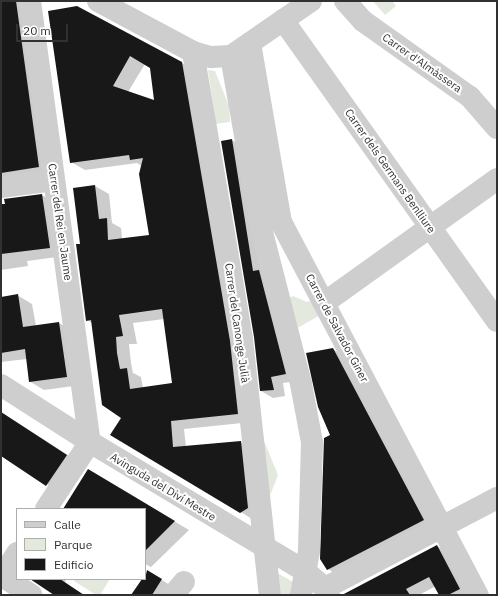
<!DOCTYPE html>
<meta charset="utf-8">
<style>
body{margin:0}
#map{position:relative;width:498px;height:596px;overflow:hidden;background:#fff;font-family:"IBM Plex Sans",sans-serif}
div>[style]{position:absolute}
.green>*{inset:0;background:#e4e9de}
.shadow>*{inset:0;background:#0003}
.building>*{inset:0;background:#181818}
.minor>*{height:22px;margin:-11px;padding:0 11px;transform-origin:11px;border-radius:11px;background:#cecece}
span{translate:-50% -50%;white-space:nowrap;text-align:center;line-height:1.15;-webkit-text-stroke:4px #fff;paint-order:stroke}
.street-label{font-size:11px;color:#313131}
.frame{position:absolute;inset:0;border:2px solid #313131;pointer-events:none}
.legend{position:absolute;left:16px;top:508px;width:130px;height:72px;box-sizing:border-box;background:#fff;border:1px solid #adadad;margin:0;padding:5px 7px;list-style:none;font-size:12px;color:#313131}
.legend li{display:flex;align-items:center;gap:8px;height:20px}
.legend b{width:20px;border:1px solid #adadad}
.scale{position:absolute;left:16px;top:24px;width:52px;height:18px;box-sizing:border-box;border:2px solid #313131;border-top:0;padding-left:5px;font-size:12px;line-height:14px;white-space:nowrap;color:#313131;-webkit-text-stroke:3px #fff;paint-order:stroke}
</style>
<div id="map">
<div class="green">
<div style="clip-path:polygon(373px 1px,392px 1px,396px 6px,385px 15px)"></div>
<div style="clip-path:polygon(208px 70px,215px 71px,229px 106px,230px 122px,216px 124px)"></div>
<div style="clip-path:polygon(293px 296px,307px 302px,315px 299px,322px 314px,294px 330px,281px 302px)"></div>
<div style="clip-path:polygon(255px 419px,278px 475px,271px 493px,263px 498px)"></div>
<div style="clip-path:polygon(272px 570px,309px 591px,312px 595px,275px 595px)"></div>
<div style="clip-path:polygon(76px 579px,110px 579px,100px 595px,96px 595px,74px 581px)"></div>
</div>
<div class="shadow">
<div style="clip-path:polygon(1px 1px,33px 1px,57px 177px,1px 185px)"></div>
<div style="clip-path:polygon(evenodd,50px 12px,182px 63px,196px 71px,252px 422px,184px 429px,186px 447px,240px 442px,255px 450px,255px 521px,241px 512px,122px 418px,92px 323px,87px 320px,81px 245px,95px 186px,109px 194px,112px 223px,121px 228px,122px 239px,150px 236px,142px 166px,137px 163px,85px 170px,71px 162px,50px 12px,145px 64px,151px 67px,155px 102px,128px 92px,145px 64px,50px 12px,164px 319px,173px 384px,143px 388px,141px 377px,133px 373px,131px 363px,129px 344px,137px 344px,133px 323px,164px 319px)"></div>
<div style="clip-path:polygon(232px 140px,244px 147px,297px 381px,283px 383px,285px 396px,273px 398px,261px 391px)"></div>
<div style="clip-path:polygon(42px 195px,57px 204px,65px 256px,27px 261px,28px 266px,1px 270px,1px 205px)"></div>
<div style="clip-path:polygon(17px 295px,32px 304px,36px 326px,59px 323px,74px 332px,81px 385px,44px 390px,29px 381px,27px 359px,1px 362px,1px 298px)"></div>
<div style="clip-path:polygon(333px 349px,344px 356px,435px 526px,339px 576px,328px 569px)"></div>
<div style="clip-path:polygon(1px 412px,85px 466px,66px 496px,1px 455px)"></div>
<div style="clip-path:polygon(103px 479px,189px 530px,151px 567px,145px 564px,145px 509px,64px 509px)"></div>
<div style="clip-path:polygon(437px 546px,449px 553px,472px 595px,440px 595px,436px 586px,419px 595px,344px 595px)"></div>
<div style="clip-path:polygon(148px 571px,176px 589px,172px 595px,132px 595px,143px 579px,145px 579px)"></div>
<div style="clip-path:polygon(32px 579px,66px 579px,65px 583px,84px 595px,56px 595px)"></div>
</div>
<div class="building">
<div style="clip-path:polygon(1px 1px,16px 1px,39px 167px,1px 173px)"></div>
<div style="clip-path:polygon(evenodd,77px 6px,182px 62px,230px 341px,238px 414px,171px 421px,173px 447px,241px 441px,248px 508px,240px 513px,110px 435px,121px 418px,102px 405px,91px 320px,86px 321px,76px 244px,80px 244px,73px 188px,95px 185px,99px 219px,107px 218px,108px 240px,149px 235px,139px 174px,143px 158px,130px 160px,129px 155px,70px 163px,48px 11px,77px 6px,130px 56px,150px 68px,154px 100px,113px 86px,130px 56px,77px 6px,162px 309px,172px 383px,130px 389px,127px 368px,120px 369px,117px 353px,116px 337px,123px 336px,119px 315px,162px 309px)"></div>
<div style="clip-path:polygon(232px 139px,253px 271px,259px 270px,286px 374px,271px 377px,274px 390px,260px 391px,254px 337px,221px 141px)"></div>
<div style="clip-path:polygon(42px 194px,50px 248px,1px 254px,1px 204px,5px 204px,4px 199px)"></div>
<div style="clip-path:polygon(18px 294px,23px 327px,59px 322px,67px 377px,29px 382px,25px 349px,1px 353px,1px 297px)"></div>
<div style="clip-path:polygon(333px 348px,424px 520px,327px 570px,320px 559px,324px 438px,330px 435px,318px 407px,306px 353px)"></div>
<div style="clip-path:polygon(1px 412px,67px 455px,46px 486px,1px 456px)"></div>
<div style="clip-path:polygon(88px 469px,145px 503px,175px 521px,145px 551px,145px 509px,63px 509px)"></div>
<div style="clip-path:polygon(437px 545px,460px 589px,448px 595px,439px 595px,429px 577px,406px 589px,410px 595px,342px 595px)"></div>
<div style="clip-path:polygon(147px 570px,162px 579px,152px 595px,131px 595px,142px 579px,145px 579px)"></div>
<div style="clip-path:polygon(30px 579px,60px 579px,84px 595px,54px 595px)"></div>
</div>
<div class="minor">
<div style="left:30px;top:1px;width:445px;rotate:82.3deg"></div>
<div style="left:90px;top:442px;width:80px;rotate:123.3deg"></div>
<div style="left:98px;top:1px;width:108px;rotate:28.2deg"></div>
<div style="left:193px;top:52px;width:19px;rotate:16deg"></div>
<div style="left:211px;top:57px;width:20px;rotate:-3deg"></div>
<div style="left:231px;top:56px;width:97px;rotate:-34.5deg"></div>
<div style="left:345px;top:1px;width:27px;rotate:48deg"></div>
<div style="left:363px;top:21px;width:131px;rotate:35.4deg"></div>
<div style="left:470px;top:97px;width:41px;rotate:48.9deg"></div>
<div style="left:283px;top:20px;width:369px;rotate:54.6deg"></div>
<div style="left:250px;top:43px;width:182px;rotate:80.2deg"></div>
<div style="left:281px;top:222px;width:422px;rotate:62.2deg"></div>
<div style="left:193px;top:52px;width:291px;rotate:80.3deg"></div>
<div style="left:242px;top:339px;width:258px;rotate:83.8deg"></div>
<div style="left:231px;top:56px;width:179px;rotate:80deg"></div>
<div style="left:262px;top:232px;width:157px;rotate:75.6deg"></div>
<div style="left:301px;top:384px;width:59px;rotate:79.3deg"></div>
<div style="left:312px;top:442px;width:109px;rotate:91.6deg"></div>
<div style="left:309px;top:551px;width:45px;rotate:100.3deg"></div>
<div style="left:1px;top:187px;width:53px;rotate:-7.5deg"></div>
<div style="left:324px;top:303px;width:213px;rotate:-35.6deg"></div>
<div style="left:1px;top:385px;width:106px;rotate:32.6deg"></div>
<div style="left:90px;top:442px;width:252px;rotate:31deg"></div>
<div style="left:306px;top:572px;width:25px;rotate:40deg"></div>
<div style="left:325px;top:588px;width:8px;rotate:60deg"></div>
<div style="left:2px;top:576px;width:35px;rotate:33deg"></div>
<div style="left:1px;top:578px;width:30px;rotate:-57deg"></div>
<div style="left:325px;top:588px;width:194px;rotate:-27.6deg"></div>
<div style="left:173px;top:595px;width:17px;rotate:-50deg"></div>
</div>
<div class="street-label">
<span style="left:422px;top:63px;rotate:35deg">Carrer d'Almàssera</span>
<span style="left:390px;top:171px;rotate:55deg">Carrer dels Germans Benlliure</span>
<span style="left:60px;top:222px;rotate:82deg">Carrer del Rei en Jaume</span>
<span style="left:237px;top:323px;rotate:82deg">Carrer del Canonge Julià</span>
<span style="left:337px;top:328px;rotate:62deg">Carrer de Salvador Giner</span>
<span style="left:163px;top:487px;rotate:31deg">Avinguda del Diví Mestre</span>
</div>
<div class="frame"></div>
<ul class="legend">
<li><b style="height:5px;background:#cecece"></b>Calle</li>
<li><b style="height:11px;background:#e4e9de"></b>Parque</li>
<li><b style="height:11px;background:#181818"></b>Edificio</li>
</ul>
<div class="scale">20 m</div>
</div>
